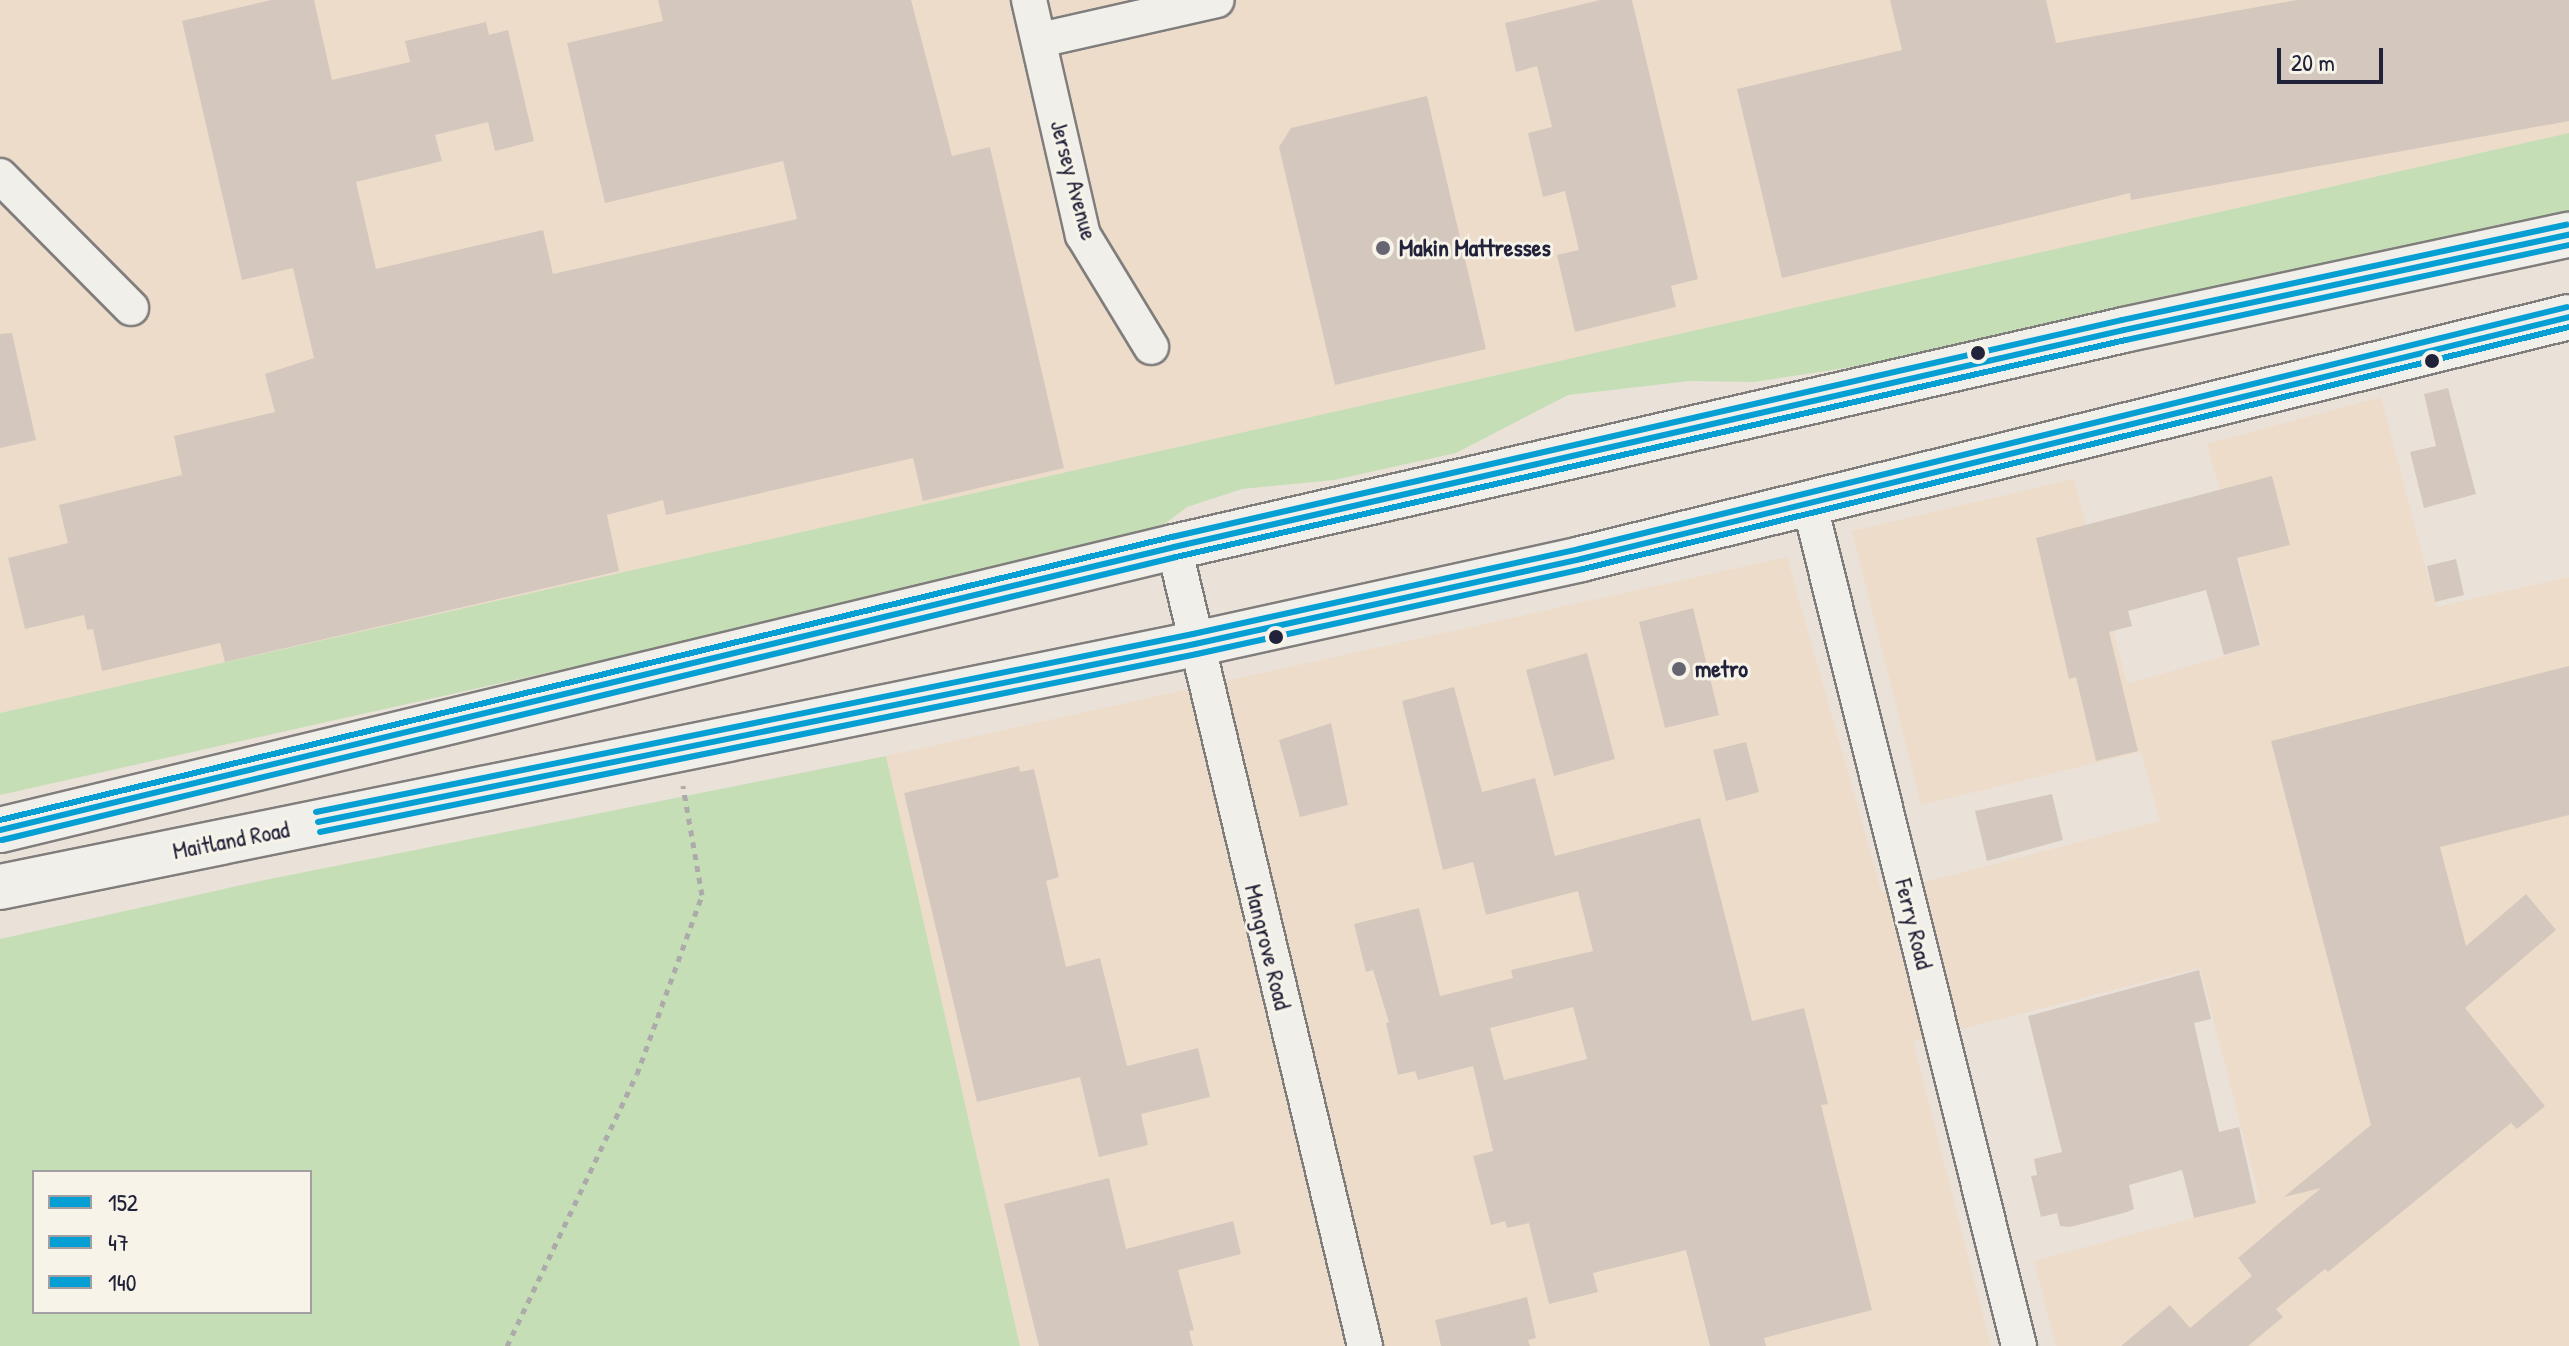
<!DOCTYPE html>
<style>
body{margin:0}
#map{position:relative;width:2569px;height:1346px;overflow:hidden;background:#eae2d8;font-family:"Patrick Hand",sans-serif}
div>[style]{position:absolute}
.built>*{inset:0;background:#eddcca}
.green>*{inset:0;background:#c6deb6}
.building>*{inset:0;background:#d4c8be}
.path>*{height:5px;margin-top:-2.5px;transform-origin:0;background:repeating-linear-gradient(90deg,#acaaaa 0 6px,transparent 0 12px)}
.roads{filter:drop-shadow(2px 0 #807d7d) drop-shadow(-2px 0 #807d7d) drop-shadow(0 2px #807d7d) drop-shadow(0 -2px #807d7d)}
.minor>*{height:34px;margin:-17px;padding:0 17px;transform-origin:17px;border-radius:17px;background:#f1efea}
.trunk>*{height:44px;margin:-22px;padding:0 22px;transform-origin:22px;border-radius:22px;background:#f1efea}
.bus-1>*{height:6px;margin:-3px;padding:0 3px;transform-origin:3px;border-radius:3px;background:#059fd4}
.bus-2>*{height:6px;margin:-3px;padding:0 3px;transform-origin:3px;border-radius:3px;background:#059fd4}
.bus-3>*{height:6px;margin:-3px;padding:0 3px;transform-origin:3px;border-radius:3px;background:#059fd4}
.dots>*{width:22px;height:22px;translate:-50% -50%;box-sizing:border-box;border:4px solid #f7f3e8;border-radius:50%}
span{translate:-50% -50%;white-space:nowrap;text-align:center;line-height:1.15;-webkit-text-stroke:6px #f7f3e8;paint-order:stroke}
.street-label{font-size:24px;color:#22223b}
.poi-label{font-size:24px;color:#22223b;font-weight:700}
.left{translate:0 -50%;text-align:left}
.legend{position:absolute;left:32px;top:1170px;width:280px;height:144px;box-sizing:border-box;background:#f7f3e8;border:2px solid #a29fa3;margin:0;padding:10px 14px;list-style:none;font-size:24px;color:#22223b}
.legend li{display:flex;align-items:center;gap:16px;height:40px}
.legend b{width:40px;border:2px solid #a29fa3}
.scale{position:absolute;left:2277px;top:48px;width:106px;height:36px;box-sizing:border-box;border:4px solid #22223b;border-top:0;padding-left:10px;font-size:24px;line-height:28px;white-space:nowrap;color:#22223b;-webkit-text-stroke:6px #f7f3e8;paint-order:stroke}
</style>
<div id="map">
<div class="built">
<div style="clip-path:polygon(0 0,2569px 0,2569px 133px,0 713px)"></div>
<div style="clip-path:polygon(2381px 397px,2436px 607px,2569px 577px,2569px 1346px,2056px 1346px,2034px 1261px,2260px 1200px,2200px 968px,1913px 1041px,1991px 1346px,1020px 1346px,886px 756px,1787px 557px,1882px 893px,2160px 821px,2141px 752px,1921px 805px,1852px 531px,2074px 479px,2127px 684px,2262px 645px,2207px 444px)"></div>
</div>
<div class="green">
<div style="clip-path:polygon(2569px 133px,2569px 212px,2170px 299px,1957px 351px,1754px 382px,1690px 381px,1568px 395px,1456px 453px,1334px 480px,1242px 489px,1187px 507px,1145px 539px,0 795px,0 713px)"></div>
<div style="clip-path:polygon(evenodd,886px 756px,1020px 1346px,0 1346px,0 939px,255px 882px,886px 756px,34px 1172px,310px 1172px,310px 1312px,34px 1312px,34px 1172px)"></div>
</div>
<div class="building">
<div style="clip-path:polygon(271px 0,314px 0,332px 80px,410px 62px,405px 41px,486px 22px,489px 35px,508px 30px,534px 141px,495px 151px,488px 122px,435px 135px,442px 161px,356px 182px,376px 269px,543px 230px,553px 274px,797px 219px,783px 161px,605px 203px,567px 43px,663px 21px,658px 0,911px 0,952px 156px,990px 147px,1064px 468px,923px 501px,913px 458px,666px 515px,663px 500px,607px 515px,619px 571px,225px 662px,220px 643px,102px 671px,93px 629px,87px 630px,84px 615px,25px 629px,8px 558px,68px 543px,59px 505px,182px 475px,174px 436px,275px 412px,265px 374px,314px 358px,293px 268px,242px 280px,182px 21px)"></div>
<div style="clip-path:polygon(1600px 0,1632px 0,1698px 279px,1671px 286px,1676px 307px,1575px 332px,1557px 255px,1579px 250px,1565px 191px,1543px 197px,1528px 133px,1552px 127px,1537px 66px,1516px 72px,1505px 23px)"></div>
<div style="clip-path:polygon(1890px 0,2046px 0,2056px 43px,2297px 0,2569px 0,2569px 121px,2131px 200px,2130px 193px,1782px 278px,1737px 89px,1902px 50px)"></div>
<div style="clip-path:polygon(1427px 96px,1486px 349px,1335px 385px,1279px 147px,1291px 128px)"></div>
<div style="clip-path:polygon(12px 333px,36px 440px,0 448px,0 334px)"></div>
<div style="clip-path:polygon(2448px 388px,2476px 494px,2424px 508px,2410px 452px,2436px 446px,2424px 394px)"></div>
<div style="clip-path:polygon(2272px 476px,2290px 545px,2237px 558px,2260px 645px,2224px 655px,2206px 590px,2128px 611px,2132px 626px,2109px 632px,2138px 751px,2096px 761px,2076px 677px,2069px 679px,2036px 538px)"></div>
<div style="clip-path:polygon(2456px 559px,2464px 595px,2435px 602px,2427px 566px)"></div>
<div style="clip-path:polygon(1693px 608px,1719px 715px,1665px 728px,1639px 622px)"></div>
<div style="clip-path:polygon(1587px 653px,1615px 759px,1554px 776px,1526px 670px)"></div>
<div style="clip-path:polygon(2569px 666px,2569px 815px,2440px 847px,2466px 946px,2526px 894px,2556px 930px,2465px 1008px,2545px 1106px,2517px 1129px,2511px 1123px,2328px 1272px,2325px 1269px,2276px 1309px,2283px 1317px,2248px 1346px,2121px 1346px,2170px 1305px,2190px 1328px,2252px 1276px,2238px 1258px,2321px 1188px,2284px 1197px,2371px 1125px,2271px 741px)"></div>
<div style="clip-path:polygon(evenodd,1454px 687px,1482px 792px,1535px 778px,1555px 856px,1700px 818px,1752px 1021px,1804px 1008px,1828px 1104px,1821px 1105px,1872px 1310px,1764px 1338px,1766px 1346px,1710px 1346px,1686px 1250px,1593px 1273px,1598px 1292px,1549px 1304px,1529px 1223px,1507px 1228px,1505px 1221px,1491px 1225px,1473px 1156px,1493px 1151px,1473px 1066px,1418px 1080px,1415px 1071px,1398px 1075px,1386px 1023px,1389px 1022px,1373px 970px,1366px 972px,1354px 924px,1419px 908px,1440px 996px,1513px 978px,1511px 970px,1593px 951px,1578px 891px,1486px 915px,1473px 862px,1443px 870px,1402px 701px,1454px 687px,1573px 1007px,1587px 1059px,1504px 1080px,1490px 1028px,1573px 1007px)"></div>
<div style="clip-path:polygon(1331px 723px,1348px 805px,1300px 817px,1279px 740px)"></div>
<div style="clip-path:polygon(1746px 742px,1759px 792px,1726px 801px,1713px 750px)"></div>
<div style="clip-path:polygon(1019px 766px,1020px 772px,1034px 769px,1059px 877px,1046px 881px,1066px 967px,1100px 958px,1127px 1066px,1198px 1048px,1210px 1097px,1141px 1114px,1148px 1145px,1099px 1157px,1080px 1077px,977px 1102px,904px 793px)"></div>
<div style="clip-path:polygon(2052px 794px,2063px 840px,1987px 861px,1975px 811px)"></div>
<div style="clip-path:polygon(2199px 970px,2211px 1019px,2194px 1023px,2219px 1132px,2239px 1127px,2256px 1203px,2194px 1218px,2182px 1170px,2129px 1185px,2134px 1209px,2127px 1212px,2070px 1227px,2060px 1226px,2057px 1213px,2041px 1217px,2031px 1176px,2037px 1175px,2034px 1159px,2062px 1152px,2028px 1016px)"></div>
<div style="clip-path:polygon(1109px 1178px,1126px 1249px,1233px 1221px,1241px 1254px,1178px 1270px,1194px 1330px,1189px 1331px,1193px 1346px,1039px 1346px,1004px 1204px)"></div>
<div style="clip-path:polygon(1527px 1297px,1536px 1338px,1528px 1340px,1530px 1346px,1441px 1346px,1435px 1320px)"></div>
</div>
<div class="path">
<div style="left:507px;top:1346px;width:301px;rotate:-64.5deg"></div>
<div style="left:637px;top:1074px;width:190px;rotate:-70deg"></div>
<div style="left:702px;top:895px;width:111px;rotate:-99.9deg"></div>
</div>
<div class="roads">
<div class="minor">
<div style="left:1029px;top:0;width:241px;rotate:77.1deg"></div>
<div style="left:1083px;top:235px;width:131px;rotate:58.7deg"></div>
<div style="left:1040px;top:40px;width:181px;rotate:-12.7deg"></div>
<div style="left:0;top:176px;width:186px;rotate:45.2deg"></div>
<div style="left:1809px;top:502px;width:870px;rotate:76.03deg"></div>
<div style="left:1174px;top:547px;width:822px;rotate:76.56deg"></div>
</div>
<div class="trunk">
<div style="left:0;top:830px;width:1208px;rotate:-13.55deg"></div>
<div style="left:1174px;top:547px;width:974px;rotate:-12.87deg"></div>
<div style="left:2124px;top:330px;width:455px;rotate:-12.1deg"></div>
<div style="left:0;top:887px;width:1219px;rotate:-11.49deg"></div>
<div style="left:1195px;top:644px;width:395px;rotate:-12.4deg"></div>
<div style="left:1581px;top:559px;width:1017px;rotate:-13.76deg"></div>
</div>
</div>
<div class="bus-1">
<div style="left:318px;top:822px;width:895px;rotate:-11.47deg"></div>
<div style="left:1195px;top:644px;width:395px;rotate:-12.4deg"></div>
<div style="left:1581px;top:559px;width:1017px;rotate:-13.76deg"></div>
<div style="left:0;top:830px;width:1208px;rotate:-13.55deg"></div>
<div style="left:1174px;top:547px;width:974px;rotate:-12.87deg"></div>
<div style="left:2124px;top:330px;width:455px;rotate:-12.1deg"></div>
</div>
<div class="bus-2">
<div style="left:320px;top:832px;width:895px;rotate:-11.47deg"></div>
<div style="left:1197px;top:654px;width:395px;rotate:-12.4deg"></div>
<div style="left:1583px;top:569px;width:1015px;rotate:-13.79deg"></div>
<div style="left:2px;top:840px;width:1208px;rotate:-13.55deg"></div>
<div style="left:1176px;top:557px;width:974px;rotate:-12.87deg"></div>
<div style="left:2126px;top:340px;width:453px;rotate:-12.1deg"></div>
</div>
<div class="bus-3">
<div style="left:316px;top:812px;width:895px;rotate:-11.47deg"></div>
<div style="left:1193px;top:634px;width:395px;rotate:-12.4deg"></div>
<div style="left:1579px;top:549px;width:1017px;rotate:-13.76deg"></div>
<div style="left:0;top:820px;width:1206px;rotate:-13.58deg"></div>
<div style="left:1172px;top:537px;width:974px;rotate:-12.87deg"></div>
<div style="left:2122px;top:320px;width:455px;rotate:-12.1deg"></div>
</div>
<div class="dots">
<div style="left:1383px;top:248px;background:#686572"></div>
<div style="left:1978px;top:353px;background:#22223b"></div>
<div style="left:2432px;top:361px;background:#22223b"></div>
<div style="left:1276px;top:637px;background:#22223b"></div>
<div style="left:1679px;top:669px;background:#686572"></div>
</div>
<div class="street-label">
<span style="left:1074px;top:180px;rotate:75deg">Jersey Avenue</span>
<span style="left:231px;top:840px;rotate:-11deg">Maitland Road</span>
<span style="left:1914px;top:924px;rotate:76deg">Ferry Road</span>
<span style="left:1268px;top:947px;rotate:76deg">Mangrove Road</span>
</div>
<div class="poi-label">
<span class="left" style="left:1399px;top:248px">Makin Mattresses</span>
<span class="left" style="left:1695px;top:669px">metro</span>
</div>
<ul class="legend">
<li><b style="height:10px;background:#059fd4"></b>152</li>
<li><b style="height:10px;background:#059fd4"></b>47</li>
<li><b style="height:10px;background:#059fd4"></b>140</li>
</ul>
<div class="scale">20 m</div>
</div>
